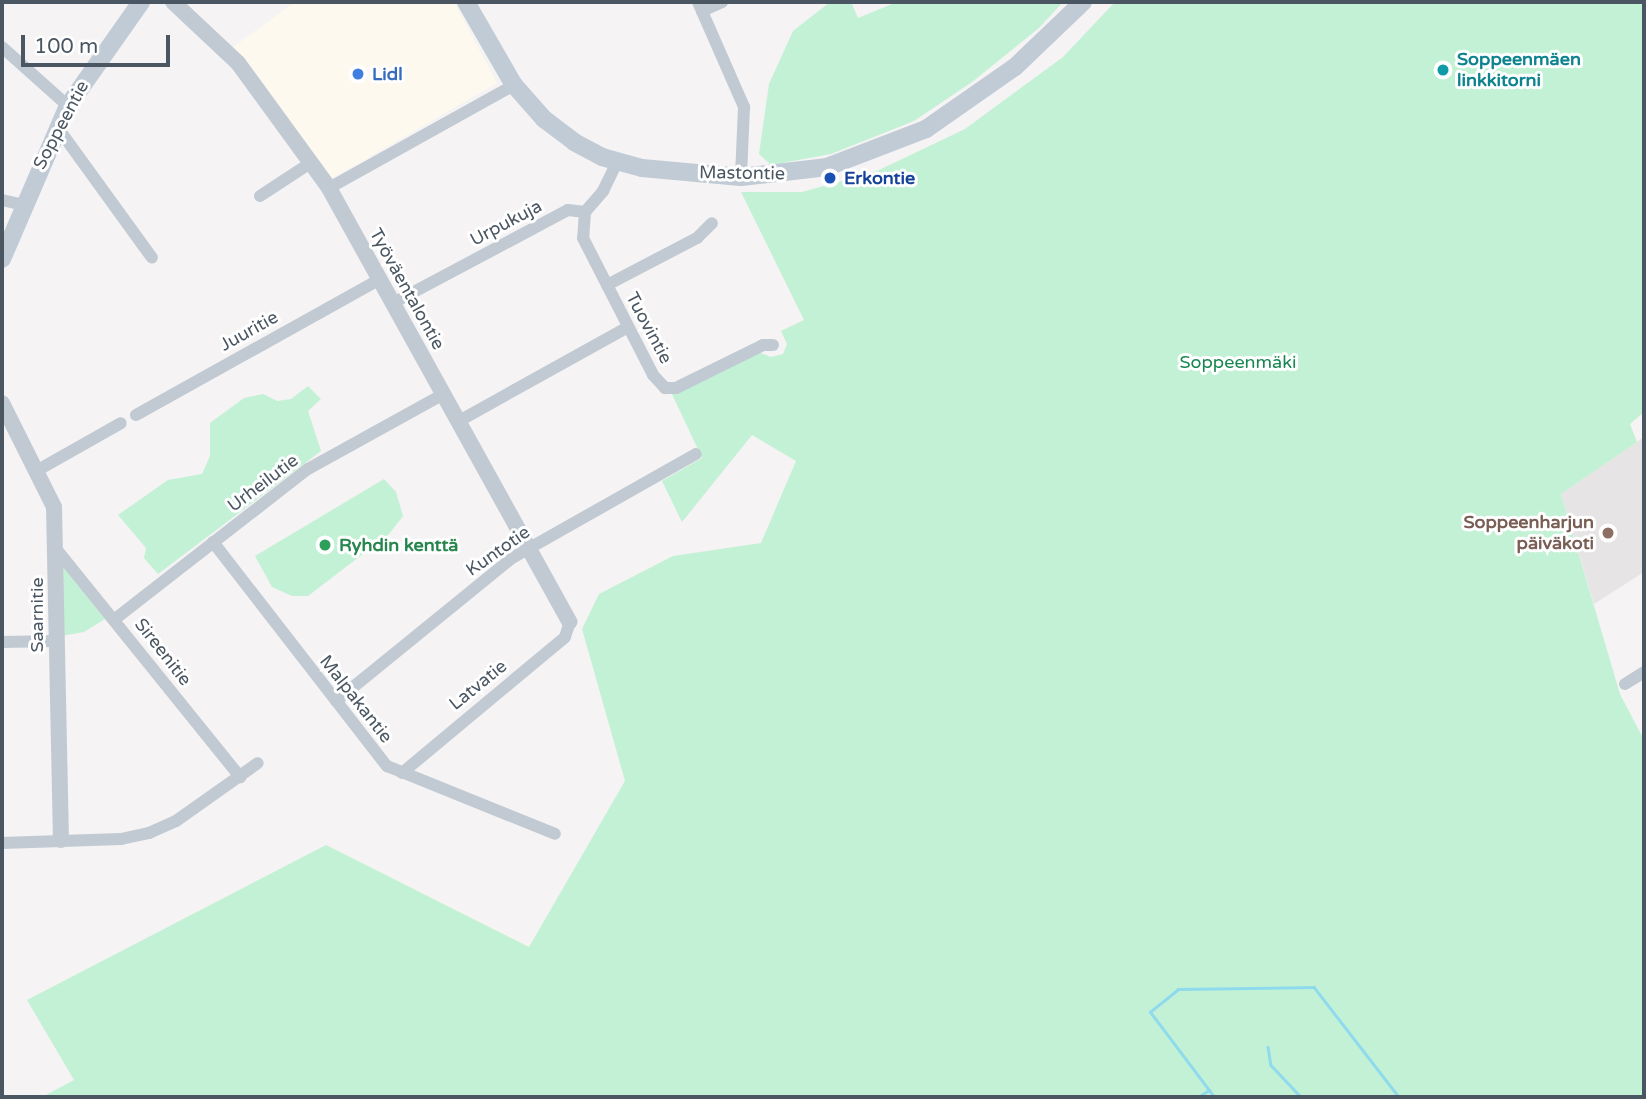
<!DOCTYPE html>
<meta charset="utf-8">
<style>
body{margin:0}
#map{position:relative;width:1646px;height:1099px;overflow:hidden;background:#f5f3f3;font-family:"Varela Round",sans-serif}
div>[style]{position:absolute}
.commercial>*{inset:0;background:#fdf9ef}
.education>*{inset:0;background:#e6e4e5}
.green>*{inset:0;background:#c3f1d5}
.stream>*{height:2.5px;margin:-1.25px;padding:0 1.25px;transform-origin:1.25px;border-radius:1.25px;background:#90daee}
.minor>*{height:12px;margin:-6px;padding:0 6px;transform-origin:6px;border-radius:6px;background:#c1cad2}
.tertiary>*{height:16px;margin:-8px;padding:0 8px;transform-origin:8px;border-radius:8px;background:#c1cad2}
.secondary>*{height:18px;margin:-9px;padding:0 9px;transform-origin:9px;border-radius:9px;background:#c1cbd6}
.dots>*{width:19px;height:19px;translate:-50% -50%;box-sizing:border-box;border:4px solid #fff;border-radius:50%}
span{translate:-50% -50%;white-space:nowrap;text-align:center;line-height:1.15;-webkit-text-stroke:6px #fff;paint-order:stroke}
.culture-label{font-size:18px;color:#0d838f;font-weight:700}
.left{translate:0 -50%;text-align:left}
.shop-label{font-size:18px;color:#366cbe;font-weight:700}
.street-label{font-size:18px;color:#4a5661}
.transit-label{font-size:18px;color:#164399;font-weight:700}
.park-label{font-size:18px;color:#17864f}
.education-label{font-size:18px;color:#785e54;font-weight:700}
.right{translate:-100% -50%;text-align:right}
.leisure-label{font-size:18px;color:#27864d;font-weight:700}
.frame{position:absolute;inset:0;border:4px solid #4a5661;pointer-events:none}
.scale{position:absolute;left:21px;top:35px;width:149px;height:32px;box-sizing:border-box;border:4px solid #4a5661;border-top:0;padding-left:9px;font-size:21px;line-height:24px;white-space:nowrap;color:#4a5661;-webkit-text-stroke:5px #fff;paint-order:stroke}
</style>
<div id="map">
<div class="commercial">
<div style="clip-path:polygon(295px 2px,454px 2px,497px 83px,331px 179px,233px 47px)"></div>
</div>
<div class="education">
<div style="clip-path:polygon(1644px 437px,1644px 572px,1594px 604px,1561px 494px)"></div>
</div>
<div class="green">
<div style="clip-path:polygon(830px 2px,851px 2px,858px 18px,897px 2px,1063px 2px,1039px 28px,972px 82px,914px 121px,831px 154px,771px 165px,759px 154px,769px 84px,793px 31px)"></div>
<div style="clip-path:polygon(1115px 2px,1644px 2px,1644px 412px,1630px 424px,1637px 442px,1561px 494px,1620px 694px,1644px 740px,1644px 1097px,42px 1097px,74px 1080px,27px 1000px,326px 845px,529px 947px,625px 781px,582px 629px,599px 594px,673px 556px,761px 543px,796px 461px,752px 435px,682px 522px,662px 481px,702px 458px,671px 392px,758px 352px,771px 357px,783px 354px,787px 344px,781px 331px,804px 320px,741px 192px,802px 192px,877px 171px,965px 129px,1063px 57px)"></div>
<div style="clip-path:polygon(308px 386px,321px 399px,308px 411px,321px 451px,158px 574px,144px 558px,146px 548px,118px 515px,168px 480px,202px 474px,210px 456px,210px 423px,244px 398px,263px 394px,277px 401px,291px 399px)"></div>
<div style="clip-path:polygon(384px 479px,396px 492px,403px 516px,389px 534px,308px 596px,292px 596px,272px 587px,255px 556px)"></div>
<div style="clip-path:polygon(61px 564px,105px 619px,84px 632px,61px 636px)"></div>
</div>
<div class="stream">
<div style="left:1268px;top:1047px;width:18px;rotate:81deg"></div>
<div style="left:1271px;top:1065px;width:44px;rotate:46.8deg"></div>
<div style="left:1198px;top:1097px;width:13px;rotate:-32deg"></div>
<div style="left:1214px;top:1097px;width:106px;rotate:-127deg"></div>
<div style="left:1150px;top:1012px;width:36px;rotate:-39deg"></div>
<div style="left:1178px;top:989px;width:136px;rotate:-0.8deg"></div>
<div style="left:1314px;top:987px;width:139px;rotate:52.3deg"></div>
</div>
<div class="minor">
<div style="left:698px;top:2px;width:115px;rotate:66.3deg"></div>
<div style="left:744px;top:107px;width:70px;rotate:92.5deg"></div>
<div style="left:702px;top:11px;width:22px;rotate:-24deg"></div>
<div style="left:2px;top:47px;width:89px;rotate:41.8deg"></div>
<div style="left:58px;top:128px;width:160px;rotate:54.1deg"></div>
<div style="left:329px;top:188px;width:212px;rotate:-29.1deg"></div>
<div style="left:260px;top:196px;width:62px;rotate:-33.2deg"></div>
<div style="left:2px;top:200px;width:23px;rotate:13deg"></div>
<div style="left:585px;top:212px;width:26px;rotate:94deg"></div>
<div style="left:583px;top:238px;width:154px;rotate:62.9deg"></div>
<div style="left:653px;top:375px;width:18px;rotate:47deg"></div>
<div style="left:665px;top:388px;width:11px"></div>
<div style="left:676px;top:388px;width:97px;rotate:-26.3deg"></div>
<div style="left:763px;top:345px;width:10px"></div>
<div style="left:607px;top:285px;width:102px;rotate:-27.6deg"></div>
<div style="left:697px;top:238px;width:21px;rotate:-45deg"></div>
<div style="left:393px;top:303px;width:198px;rotate:-28deg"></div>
<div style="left:568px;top:210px;width:17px;rotate:7deg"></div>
<div style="left:585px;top:212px;width:28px;rotate:-49deg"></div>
<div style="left:603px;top:191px;width:32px;rotate:-64deg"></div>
<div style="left:136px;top:415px;width:279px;rotate:-29.1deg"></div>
<div style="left:459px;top:421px;width:193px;rotate:-29.1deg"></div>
<div style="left:38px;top:470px;width:95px;rotate:-29.5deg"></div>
<div style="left:213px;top:542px;width:284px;rotate:52.2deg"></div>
<div style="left:387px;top:766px;width:181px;rotate:22deg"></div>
<div style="left:57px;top:550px;width:292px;rotate:51.1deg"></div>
<div style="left:115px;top:619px;width:244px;rotate:-37.9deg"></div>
<div style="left:308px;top:469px;width:155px;rotate:-28.9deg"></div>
<div style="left:2px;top:642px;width:53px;rotate:-1.1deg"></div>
<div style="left:1625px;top:684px;width:22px;rotate:-32deg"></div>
<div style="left:336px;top:701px;width:227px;rotate:-39.1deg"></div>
<div style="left:512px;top:558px;width:211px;rotate:-29.5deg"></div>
<div style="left:402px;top:773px;width:212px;rotate:-39.8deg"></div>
<div style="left:565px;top:637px;width:16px;rotate:-72deg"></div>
<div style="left:2px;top:843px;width:119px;rotate:-1.9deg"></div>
<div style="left:121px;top:839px;width:29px;rotate:-12deg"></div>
<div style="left:149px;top:833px;width:30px;rotate:-24deg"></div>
<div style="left:176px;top:821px;width:100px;rotate:-35.3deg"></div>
</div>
<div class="tertiary">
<div style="left:173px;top:2px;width:89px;rotate:43.2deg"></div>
<div style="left:238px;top:63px;width:155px;rotate:53.9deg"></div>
<div style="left:329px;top:188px;width:496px;rotate:61deg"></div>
<div style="left:2px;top:403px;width:116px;rotate:63.4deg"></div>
<div style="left:54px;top:507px;width:333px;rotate:88.8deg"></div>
</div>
<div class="secondary">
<div style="left:466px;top:2px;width:96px;rotate:60deg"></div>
<div style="left:514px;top:85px;width:45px;rotate:48.6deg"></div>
<div style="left:544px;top:119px;width:38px;rotate:37deg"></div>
<div style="left:574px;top:142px;width:32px;rotate:28deg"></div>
<div style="left:602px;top:157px;width:41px;rotate:15.4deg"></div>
<div style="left:642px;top:168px;width:99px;rotate:5.2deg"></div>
<div style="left:741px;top:177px;width:87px;rotate:-6.6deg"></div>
<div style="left:827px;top:167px;width:106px;rotate:-21deg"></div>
<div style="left:926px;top:129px;width:108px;rotate:-34.9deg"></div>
<div style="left:1015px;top:67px;width:94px;rotate:-43.7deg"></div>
<div style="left:2px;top:259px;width:167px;rotate:-66.7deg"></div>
<div style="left:68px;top:106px;width:127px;rotate:-54.9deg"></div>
</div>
<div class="dots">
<div style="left:1443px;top:70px;background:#0f9aa8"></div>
<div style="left:358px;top:74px;background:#3f7fe0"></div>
<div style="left:830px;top:178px;background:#1a4fb4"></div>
<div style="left:1608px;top:533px;background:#8d6e63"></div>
<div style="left:325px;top:545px;background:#2e9e5b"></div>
</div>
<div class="culture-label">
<span class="left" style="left:1457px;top:70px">Soppeenmäen<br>linkkitorni</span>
</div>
<div class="shop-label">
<span class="left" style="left:372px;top:74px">Lidl</span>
</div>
<div class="street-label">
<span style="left:61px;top:125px;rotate:-62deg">Soppeentie</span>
<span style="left:742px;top:173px;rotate:1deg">Mastontie</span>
<span style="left:506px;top:223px;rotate:-28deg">Urpukuja</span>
<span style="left:407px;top:289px;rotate:61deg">Työväentalontie</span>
<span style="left:649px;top:328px;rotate:62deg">Tuovintie</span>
<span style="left:249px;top:331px;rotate:-29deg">Juuritie</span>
<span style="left:263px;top:483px;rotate:-37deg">Urheilutie</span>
<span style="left:498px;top:551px;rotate:-35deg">Kuntotie</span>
<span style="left:37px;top:615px;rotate:-90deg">Saarnitie</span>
<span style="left:163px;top:652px;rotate:52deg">Sireenitie</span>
<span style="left:478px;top:685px;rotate:-39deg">Latvatie</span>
<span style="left:356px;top:699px;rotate:52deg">Malpakantie</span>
</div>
<div class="transit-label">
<span class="left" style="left:844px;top:178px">Erkontie</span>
</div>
<div class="park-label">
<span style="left:1238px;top:362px">Soppeenmäki</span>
</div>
<div class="education-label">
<span class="right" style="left:1594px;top:533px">Soppeenharjun<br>päiväkoti</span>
</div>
<div class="leisure-label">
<span class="left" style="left:339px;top:545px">Ryhdin kenttä</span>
</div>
<div class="frame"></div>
<div class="scale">100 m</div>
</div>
